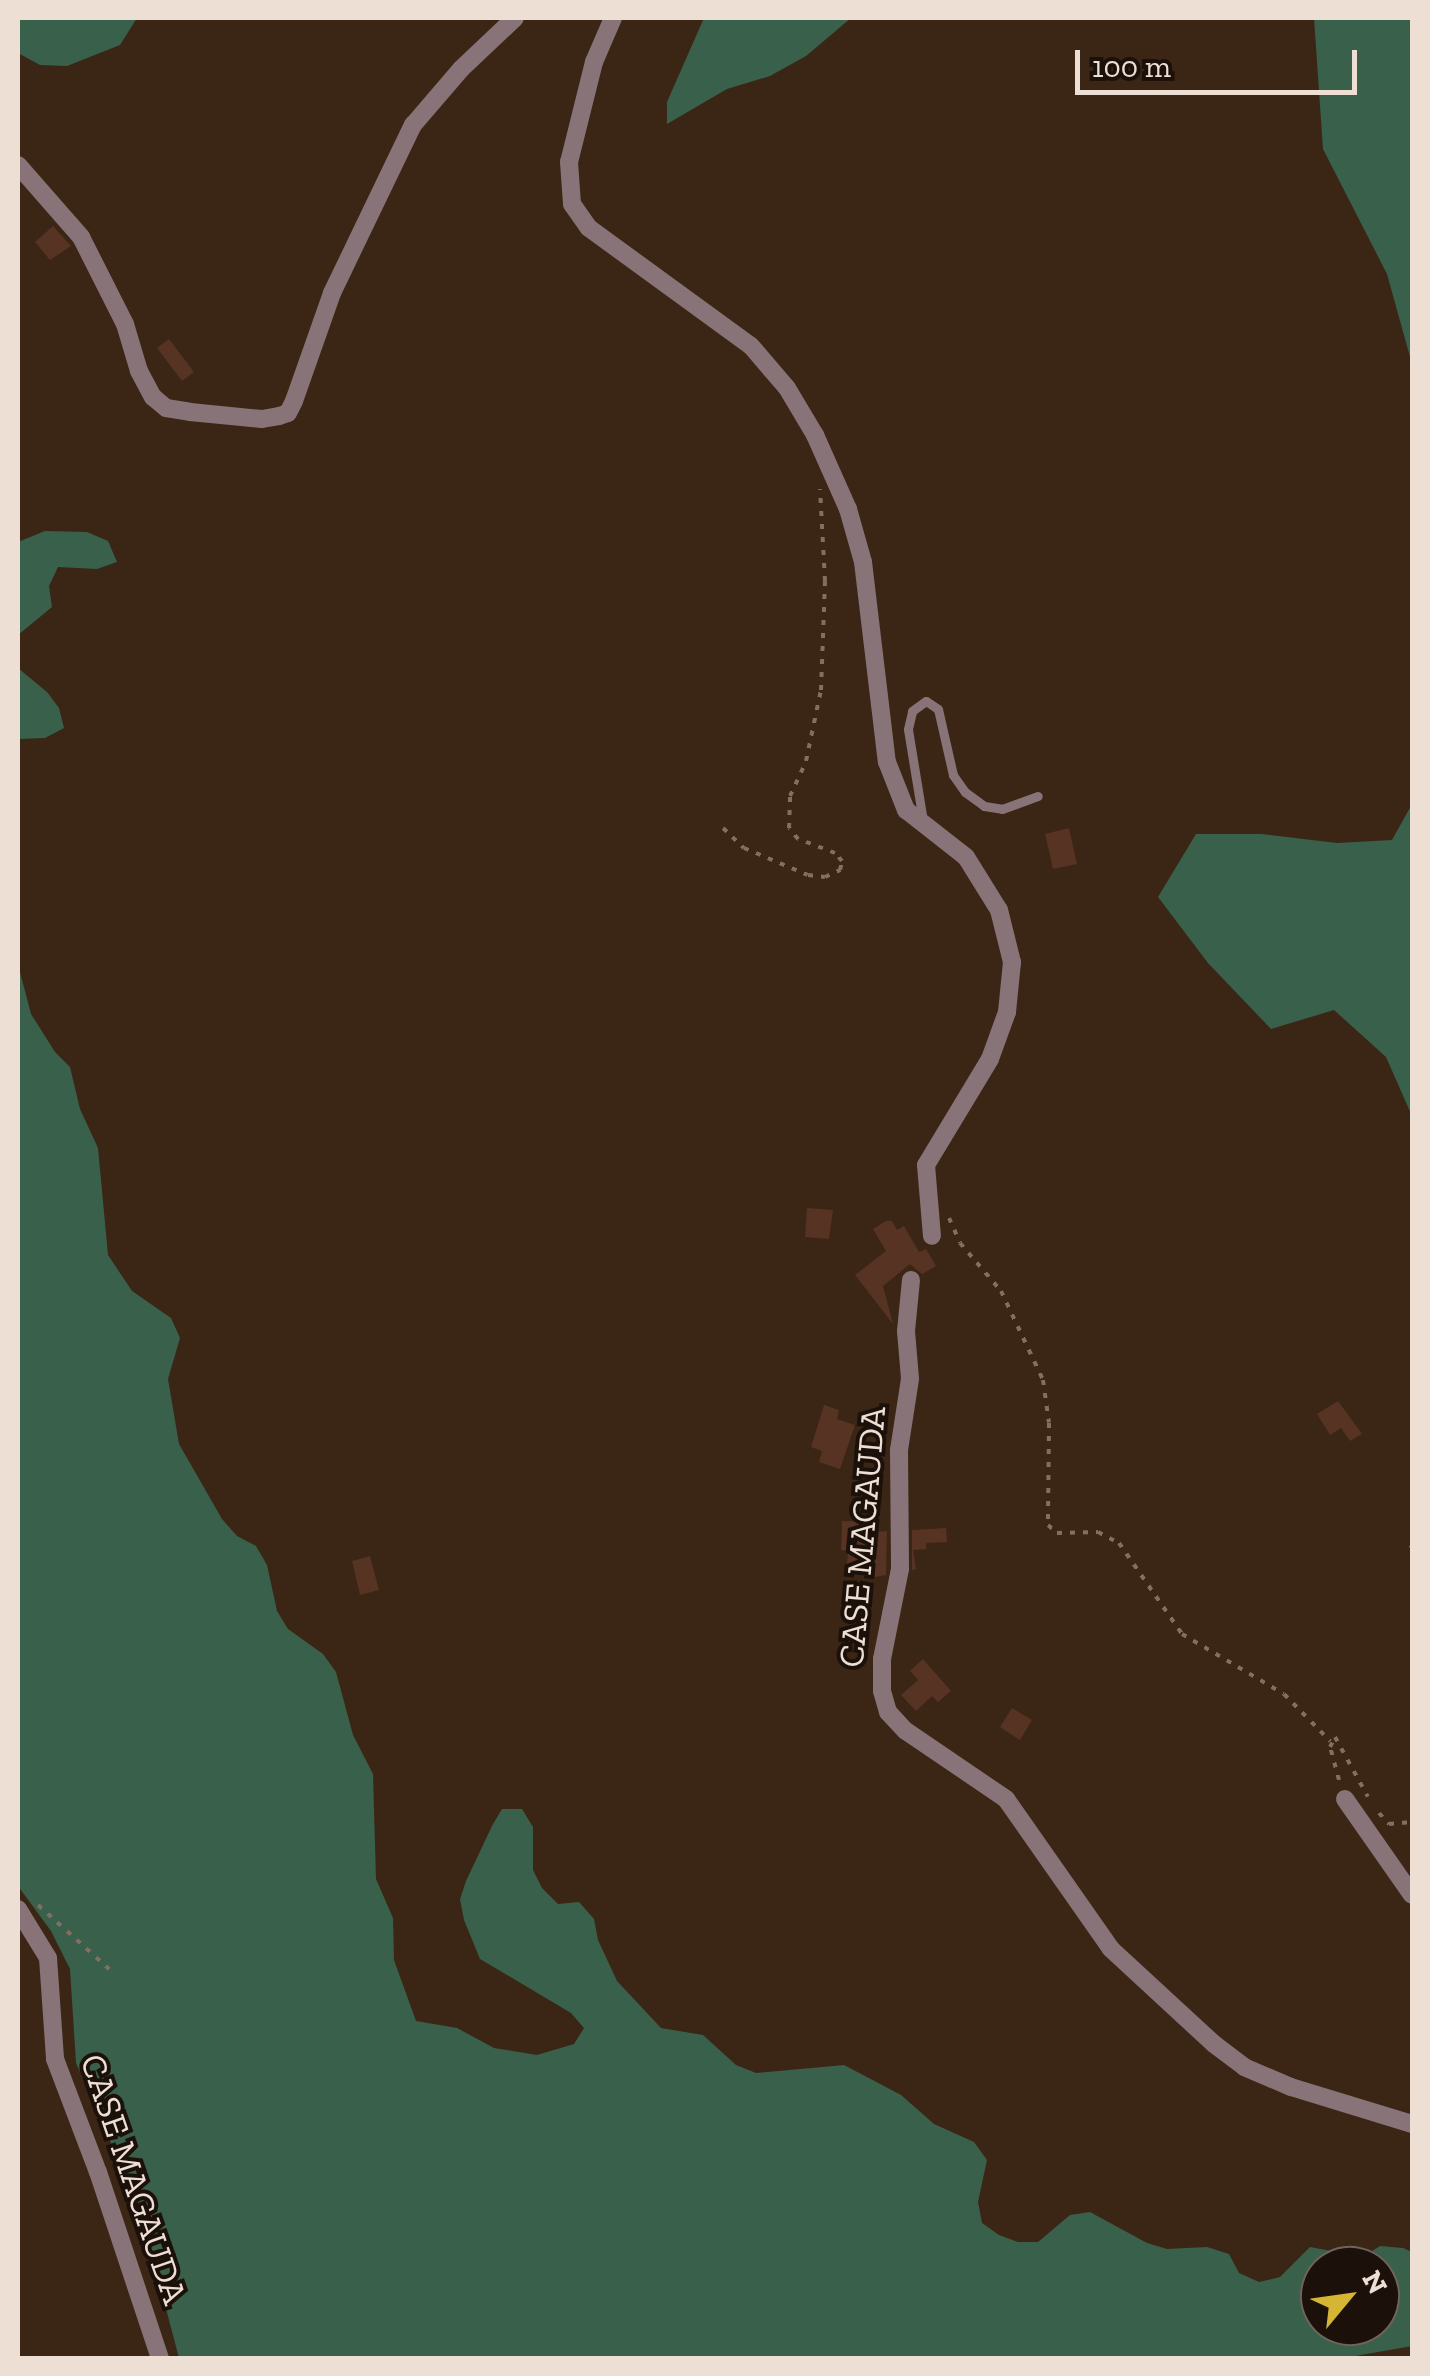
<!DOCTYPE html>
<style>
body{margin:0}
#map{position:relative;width:1430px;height:2376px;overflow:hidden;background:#3b2615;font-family:"Zilla Slab",serif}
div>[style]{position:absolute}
.forest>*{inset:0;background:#39604a}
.building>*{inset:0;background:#563322}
.path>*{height:4px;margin-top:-2px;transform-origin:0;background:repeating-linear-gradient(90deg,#816f61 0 5px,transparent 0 13px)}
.lane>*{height:9px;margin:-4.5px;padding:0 4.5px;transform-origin:4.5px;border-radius:4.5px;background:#877378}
.street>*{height:18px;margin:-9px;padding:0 9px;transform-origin:9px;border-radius:9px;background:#877378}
span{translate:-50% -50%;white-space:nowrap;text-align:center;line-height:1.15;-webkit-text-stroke:8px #1b110a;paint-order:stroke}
.street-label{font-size:35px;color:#eedfd5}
.frame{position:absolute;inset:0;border:20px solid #eedfd5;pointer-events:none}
.north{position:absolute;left:1300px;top:2246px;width:100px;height:100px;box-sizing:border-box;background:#1b110a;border:2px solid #6f635b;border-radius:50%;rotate:61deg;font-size:28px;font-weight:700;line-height:40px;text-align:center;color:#eedfd5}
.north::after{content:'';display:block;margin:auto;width:35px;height:45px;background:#d6b534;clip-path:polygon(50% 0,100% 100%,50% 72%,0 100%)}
.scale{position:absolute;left:1075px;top:50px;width:282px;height:45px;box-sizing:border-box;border:5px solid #eedfd5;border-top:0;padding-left:12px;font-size:30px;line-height:35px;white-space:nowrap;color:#eedfd5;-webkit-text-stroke:8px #1b110a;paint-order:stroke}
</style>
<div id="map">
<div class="forest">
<div style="clip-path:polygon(18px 18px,137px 18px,120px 45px,67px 66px,40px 65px,18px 53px)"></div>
<div style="clip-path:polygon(704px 18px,851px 18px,806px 56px,770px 76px,727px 89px,667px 124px,667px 102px)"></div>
<div style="clip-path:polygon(1314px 18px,1412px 18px,1412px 418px,1412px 364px,1387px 274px,1323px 149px)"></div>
<div style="clip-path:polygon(45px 531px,87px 532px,108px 541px,117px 562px,97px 569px,58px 567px,49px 586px,52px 607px,18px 635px,18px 542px)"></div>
<div style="clip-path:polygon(18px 668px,47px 692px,59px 708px,64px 728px,45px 738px,18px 739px)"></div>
<div style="clip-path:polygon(1412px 804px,1412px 1116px,1386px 1057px,1334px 1010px,1271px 1029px,1208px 963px,1158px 897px,1196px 834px,1261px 834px,1337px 843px,1392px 840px)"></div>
<div style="clip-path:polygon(18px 859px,20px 972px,31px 1014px,55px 1052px,70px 1067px,80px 1109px,98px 1148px,108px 1255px,132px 1291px,171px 1318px,180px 1338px,168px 1379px,179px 1444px,222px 1519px,237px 1536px,256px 1546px,267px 1565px,277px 1611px,288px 1629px,323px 1654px,336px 1672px,353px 1735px,373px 1774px,376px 1879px,393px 1918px,394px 1960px,416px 2021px,457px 2028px,494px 2048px,537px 2055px,574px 2044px,584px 2028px,571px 2013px,480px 1959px,464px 1920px,460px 1899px,466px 1881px,492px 1826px,502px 1809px,522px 1809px,533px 1827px,533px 1870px,542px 1888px,558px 1904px,579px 1902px,594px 1919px,598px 1940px,617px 1981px,661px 2028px,703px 2035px,736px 2065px,756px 2073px,844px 2065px,901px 2095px,934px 2124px,974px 2142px,987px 2160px,978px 2202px,982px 2223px,999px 2235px,1018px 2242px,1038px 2242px,1070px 2215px,1090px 2212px,1147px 2243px,1167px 2249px,1207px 2247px,1229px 2254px,1239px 2273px,1259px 2282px,1280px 2277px,1310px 2247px,1331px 2251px,1344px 2266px,1320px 2266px,1320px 2326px,1380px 2326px,1380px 2266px,1348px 2266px,1380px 2246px,1403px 2248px,1412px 2252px,1412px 2346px,1344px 2358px,179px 2358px,154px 2263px,114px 2150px,76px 2063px,70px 1969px,51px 1931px,18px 1886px)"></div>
</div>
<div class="building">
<div style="clip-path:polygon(53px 226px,71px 246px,50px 260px,35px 242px)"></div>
<div style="clip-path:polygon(169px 339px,194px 372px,182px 381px,157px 348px)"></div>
<div style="clip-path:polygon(1069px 828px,1077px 864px,1053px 869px,1045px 834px)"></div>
<div style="clip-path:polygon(807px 1208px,833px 1210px,829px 1239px,805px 1237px)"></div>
<div style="clip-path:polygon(886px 1221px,892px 1221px,897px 1230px,904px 1226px,919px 1252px,926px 1249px,936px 1266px,922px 1274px,910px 1264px,883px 1286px,893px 1324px,855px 1275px,886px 1251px,873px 1229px)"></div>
<div style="clip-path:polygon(1338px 1401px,1362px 1434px,1350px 1441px,1341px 1428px,1330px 1435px,1317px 1414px)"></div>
<div style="clip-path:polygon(824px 1405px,839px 1410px,837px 1419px,855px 1425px,840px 1469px,819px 1462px,822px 1451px,811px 1447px)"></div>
<div style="clip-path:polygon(842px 1521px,869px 1522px,875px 1532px,887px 1531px,886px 1575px,874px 1577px,875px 1565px,847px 1564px,848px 1551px,841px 1550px)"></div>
<div style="clip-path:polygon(946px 1528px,947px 1542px,926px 1543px,926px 1549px,913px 1550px,916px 1569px,912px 1570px,912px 1530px)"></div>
<div style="clip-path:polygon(370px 1556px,379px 1590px,360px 1595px,352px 1561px)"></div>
<div style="clip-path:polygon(923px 1659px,951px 1691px,938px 1702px,932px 1696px,916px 1711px,901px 1695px,918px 1680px,910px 1671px)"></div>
<div style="clip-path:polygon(1012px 1708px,1032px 1720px,1020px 1740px,1000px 1727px)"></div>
</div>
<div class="path">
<div style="left:723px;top:828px;width:29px;rotate:44deg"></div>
<div style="left:744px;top:848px;width:69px;rotate:22.9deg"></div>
<div style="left:808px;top:875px;width:17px;rotate:7deg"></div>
<div style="left:825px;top:877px;width:17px;rotate:-25deg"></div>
<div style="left:840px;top:870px;width:9px;rotate:-77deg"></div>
<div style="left:842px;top:861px;width:11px;rotate:-131deg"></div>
<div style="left:835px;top:853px;width:40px;rotate:-159deg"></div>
<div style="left:798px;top:839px;width:14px;rotate:-129deg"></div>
<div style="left:789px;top:828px;width:32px;rotate:-88deg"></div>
<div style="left:790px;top:796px;width:38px;rotate:-65deg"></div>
<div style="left:806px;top:761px;width:73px;rotate:-78.1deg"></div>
<div style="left:821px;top:690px;width:109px;rotate:-87.9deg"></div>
<div style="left:825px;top:581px;width:92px;rotate:-93.1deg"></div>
<div style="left:949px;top:1218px;width:27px;rotate:66deg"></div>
<div style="left:960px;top:1243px;width:63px;rotate:49.5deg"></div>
<div style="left:1001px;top:1291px;width:98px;rotate:64.7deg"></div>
<div style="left:1043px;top:1380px;width:43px;rotate:82.1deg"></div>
<div style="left:1049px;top:1423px;width:102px;rotate:90.6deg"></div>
<div style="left:1048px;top:1525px;width:12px;rotate:42deg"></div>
<div style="left:1057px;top:1533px;width:41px;rotate:-1.4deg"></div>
<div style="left:1098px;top:1532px;width:24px;rotate:28deg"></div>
<div style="left:1119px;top:1543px;width:111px;rotate:55.3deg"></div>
<div style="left:1182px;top:1634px;width:118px;rotate:30.5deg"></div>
<div style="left:1284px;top:1694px;width:66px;rotate:45.6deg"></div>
<div style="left:1410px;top:1545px;width:3px;rotate:45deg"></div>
<div style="left:1339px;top:1780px;width:34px;rotate:-105deg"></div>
<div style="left:1330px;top:1747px;width:11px;rotate:-63deg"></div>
<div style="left:1335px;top:1737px;width:68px;rotate:61.2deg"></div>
<div style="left:1379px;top:1813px;width:15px;rotate:48deg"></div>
<div style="left:1389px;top:1824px;width:23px;rotate:-5deg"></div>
<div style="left:38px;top:1905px;width:96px;rotate:42deg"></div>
</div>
<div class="lane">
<div style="left:923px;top:821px;width:93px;rotate:-99.3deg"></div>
<div style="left:908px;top:729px;width:18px;rotate:-77deg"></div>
<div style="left:912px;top:711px;width:17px;rotate:-36deg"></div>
<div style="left:926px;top:701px;width:14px;rotate:34deg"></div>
<div style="left:938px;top:709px;width:68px;rotate:77.2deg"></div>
<div style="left:953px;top:775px;width:21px;rotate:55deg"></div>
<div style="left:965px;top:792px;width:24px;rotate:36deg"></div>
<div style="left:984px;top:806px;width:18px;rotate:9deg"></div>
<div style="left:1002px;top:809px;width:38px;rotate:-20deg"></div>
</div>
<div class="street">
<div style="left:613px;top:18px;width:48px;rotate:113.4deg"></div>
<div style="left:594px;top:62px;width:103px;rotate:104deg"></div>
<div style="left:569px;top:162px;width:42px;rotate:85.9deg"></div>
<div style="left:572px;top:204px;width:29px;rotate:55deg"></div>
<div style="left:589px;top:228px;width:200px;rotate:36.1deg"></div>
<div style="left:751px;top:346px;width:55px;rotate:49.4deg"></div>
<div style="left:787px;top:388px;width:55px;rotate:59.2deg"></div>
<div style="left:815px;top:435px;width:81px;rotate:66deg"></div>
<div style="left:848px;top:509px;width:55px;rotate:74.2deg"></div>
<div style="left:863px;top:562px;width:201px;rotate:83.2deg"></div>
<div style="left:887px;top:762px;width:52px;rotate:68.4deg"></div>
<div style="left:906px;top:810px;width:76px;rotate:38.1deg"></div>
<div style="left:966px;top:857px;width:62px;rotate:58.1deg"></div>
<div style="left:999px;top:910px;width:54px;rotate:76deg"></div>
<div style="left:1012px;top:962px;width:50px;rotate:95.7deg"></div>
<div style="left:1007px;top:1012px;width:50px;rotate:109.9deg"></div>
<div style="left:990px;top:1059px;width:124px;rotate:121.1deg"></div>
<div style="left:926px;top:1165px;width:71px;rotate:85.2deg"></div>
<div style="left:18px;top:165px;width:96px;rotate:48.8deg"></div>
<div style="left:81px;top:237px;width:97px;rotate:63.2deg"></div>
<div style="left:125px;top:324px;width:49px;rotate:73.4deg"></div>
<div style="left:139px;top:371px;width:30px;rotate:62deg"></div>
<div style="left:153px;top:397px;width:17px;rotate:40deg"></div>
<div style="left:166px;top:408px;width:24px;rotate:9deg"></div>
<div style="left:190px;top:412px;width:72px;rotate:5.6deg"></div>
<div style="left:262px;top:419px;width:17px;rotate:-10deg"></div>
<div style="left:279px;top:416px;width:9px;rotate:-18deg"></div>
<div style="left:288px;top:413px;width:13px;rotate:-63deg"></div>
<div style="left:294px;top:401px;width:114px;rotate:-70.6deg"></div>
<div style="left:332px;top:293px;width:187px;rotate:-64.3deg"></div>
<div style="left:413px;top:125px;width:74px;rotate:-49.4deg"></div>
<div style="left:461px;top:69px;width:74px;rotate:-43.4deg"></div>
<div style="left:911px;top:1280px;width:51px;rotate:95.6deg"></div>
<div style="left:906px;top:1331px;width:48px;rotate:85.2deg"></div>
<div style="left:910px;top:1379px;width:72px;rotate:98.8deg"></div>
<div style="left:899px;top:1450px;width:119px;rotate:89.5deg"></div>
<div style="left:900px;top:1569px;width:92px;rotate:101.3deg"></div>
<div style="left:882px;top:1659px;width:32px;rotate:90deg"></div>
<div style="left:882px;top:1691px;width:22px;rotate:74deg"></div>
<div style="left:888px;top:1712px;width:26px;rotate:47deg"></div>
<div style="left:906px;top:1731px;width:121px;rotate:34.2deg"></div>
<div style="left:1006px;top:1799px;width:183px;rotate:55deg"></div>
<div style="left:1111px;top:1949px;width:140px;rotate:42.7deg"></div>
<div style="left:1214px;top:2044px;width:38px;rotate:37deg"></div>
<div style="left:1244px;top:2067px;width:51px;rotate:23.1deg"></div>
<div style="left:1291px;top:2087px;width:127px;rotate:17deg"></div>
<div style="left:1345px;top:1799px;width:117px;rotate:55.1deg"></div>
<div style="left:18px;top:1909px;width:57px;rotate:58.5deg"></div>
<div style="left:48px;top:1958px;width:101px;rotate:86deg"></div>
<div style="left:55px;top:2059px;width:121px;rotate:69.2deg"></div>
<div style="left:98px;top:2172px;width:196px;rotate:71.6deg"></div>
</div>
<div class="street-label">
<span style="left:862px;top:1537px;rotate:-85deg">CASE MAGAUDA</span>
<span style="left:134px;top:2179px;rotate:71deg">CASE MAGAUDA</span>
</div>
<div class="frame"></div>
<div class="north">N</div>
<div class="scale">100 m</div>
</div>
